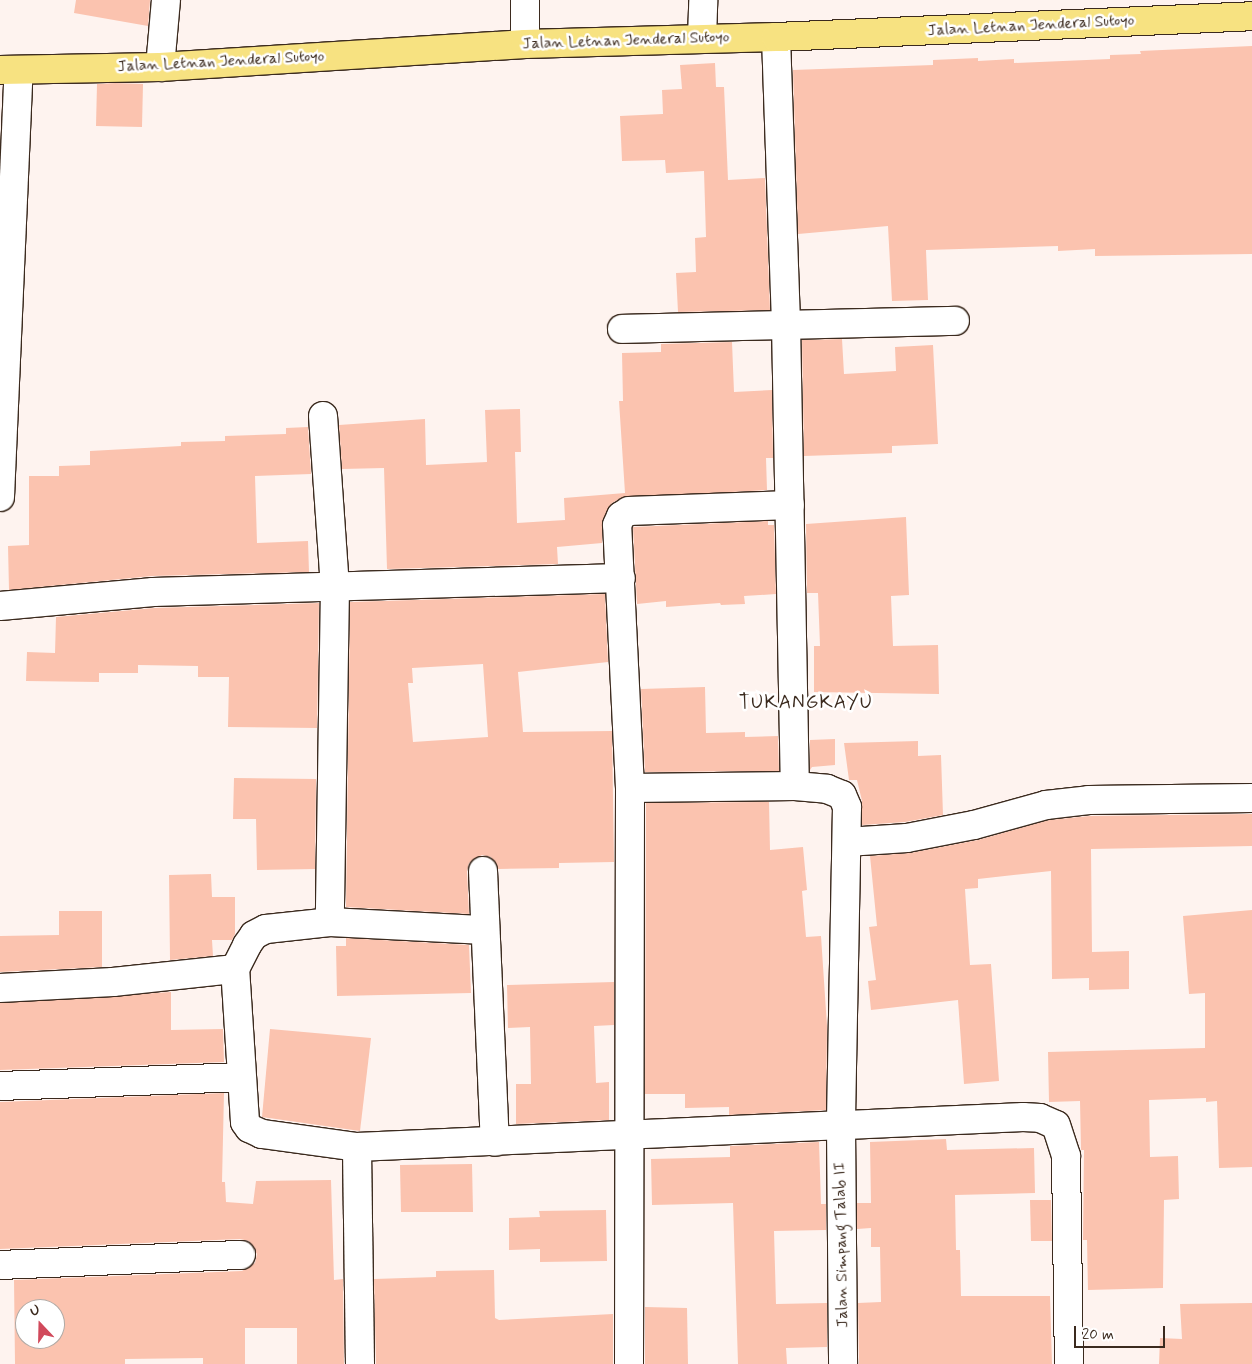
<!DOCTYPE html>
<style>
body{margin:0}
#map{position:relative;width:1252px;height:1364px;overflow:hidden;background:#fef3ef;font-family:Mynerve,sans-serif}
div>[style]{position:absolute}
.building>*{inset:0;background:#fbc3af}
.roads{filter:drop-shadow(1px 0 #3b2a1e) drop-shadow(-1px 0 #3b2a1e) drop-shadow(0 1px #3b2a1e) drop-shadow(0 -1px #3b2a1e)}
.minor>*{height:28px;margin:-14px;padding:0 14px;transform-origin:14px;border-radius:14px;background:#fff}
.major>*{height:28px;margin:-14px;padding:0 14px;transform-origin:14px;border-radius:14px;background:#f7e281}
span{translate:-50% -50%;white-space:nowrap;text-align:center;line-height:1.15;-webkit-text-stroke:5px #fff;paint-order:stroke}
.street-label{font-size:16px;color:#3b2a1e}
.quarter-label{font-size:19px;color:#3b2a1e;letter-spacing:1px}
.north{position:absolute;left:15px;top:1299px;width:50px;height:50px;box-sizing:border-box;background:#fff;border:1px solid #b1aaa5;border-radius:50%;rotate:339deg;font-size:14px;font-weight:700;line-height:20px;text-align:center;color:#3b2a1e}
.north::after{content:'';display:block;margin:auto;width:18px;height:22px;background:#d1495b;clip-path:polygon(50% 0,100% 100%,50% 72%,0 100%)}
.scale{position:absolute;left:1074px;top:1326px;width:91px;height:22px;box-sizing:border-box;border:2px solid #3b2a1e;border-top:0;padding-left:6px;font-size:15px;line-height:18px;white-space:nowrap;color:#3b2a1e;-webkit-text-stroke:4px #fff;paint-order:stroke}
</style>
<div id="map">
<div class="building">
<div style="clip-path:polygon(76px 0,150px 0,148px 26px,74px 13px)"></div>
<div style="clip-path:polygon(1252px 46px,1252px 254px,1095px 256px,1095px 249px,1058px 251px,1058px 246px,926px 250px,928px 300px,892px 301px,888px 226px,798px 234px,793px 70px,933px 65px,933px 60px,978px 58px,978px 61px,1014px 59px,1014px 63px,1110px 59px,1110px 55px,1141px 54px,1140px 51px)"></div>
<div style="clip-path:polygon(715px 63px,716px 87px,724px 87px,728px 180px,765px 178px,770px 310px,678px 312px,676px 273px,696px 272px,695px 238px,706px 237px,704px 171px,666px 173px,665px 160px,622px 161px,620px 116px,663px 114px,662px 90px,682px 89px,680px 65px)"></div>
<div style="clip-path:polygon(115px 83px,143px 84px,142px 127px,96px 126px,97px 84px)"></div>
<div style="clip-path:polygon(842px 339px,844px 374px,896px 371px,895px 347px,933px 345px,938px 444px,892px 446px,892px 453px,804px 456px,802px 340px)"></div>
<div style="clip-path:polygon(732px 342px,734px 392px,772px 390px,773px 458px,766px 458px,767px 490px,621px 498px,612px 503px,603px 519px,602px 543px,557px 547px,558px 564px,387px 569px,384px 468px,342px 469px,339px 425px,425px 419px,426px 465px,487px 462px,485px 410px,520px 409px,521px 452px,515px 452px,517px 523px,565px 520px,564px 498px,625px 493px,619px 401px,623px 401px,622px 353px,661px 352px,661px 344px)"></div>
<div style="clip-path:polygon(308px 427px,311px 474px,255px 476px,257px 543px,308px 541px,309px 572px,152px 576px,9px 590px,8px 546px,29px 545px,29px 476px,59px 476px,59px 466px,90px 465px,90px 451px,181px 446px,181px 442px,225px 441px,225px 436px,286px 434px,286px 428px)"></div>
<div style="clip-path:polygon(906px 517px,909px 595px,891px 596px,893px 646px,938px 645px,939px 694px,814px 692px,814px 646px,820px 646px,818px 593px,807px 593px,806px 524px)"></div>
<div style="clip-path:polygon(768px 521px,768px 525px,774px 525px,776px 594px,744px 596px,745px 604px,721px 605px,720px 603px,666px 607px,666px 601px,637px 604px,633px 527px)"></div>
<div style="clip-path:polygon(evenodd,605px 594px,608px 662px,518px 672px,523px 732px,612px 731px,614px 862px,559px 863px,559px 868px,498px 869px,491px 857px,482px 855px,469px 863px,467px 871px,469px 914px,346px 907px,350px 602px,605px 594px,483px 664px,488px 737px,413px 742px,408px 683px,413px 683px,412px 668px,483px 664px)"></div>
<div style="clip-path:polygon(319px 603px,317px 728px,228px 727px,229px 677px,198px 677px,198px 666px,138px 665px,138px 673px,99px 673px,99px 682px,26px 681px,27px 652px,55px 653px,56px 617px,154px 608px)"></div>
<div style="clip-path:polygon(705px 687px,706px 733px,745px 732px,745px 737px,778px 736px,779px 771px,645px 772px,641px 689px)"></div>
<div style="clip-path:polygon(835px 739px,835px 765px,812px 767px,810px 770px,810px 740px)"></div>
<div style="clip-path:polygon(918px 741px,918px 756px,941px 755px,943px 815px,905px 822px,862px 825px,862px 801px,857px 780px,849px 780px,844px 743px)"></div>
<div style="clip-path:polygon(234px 778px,316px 779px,315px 869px,257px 870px,256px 819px,233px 819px)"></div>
<div style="clip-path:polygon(769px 802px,770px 850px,803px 847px,807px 890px,802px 891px,806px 937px,821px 936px,827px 1026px,826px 1110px,729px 1115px,729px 1107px,685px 1108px,685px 1094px,645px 1094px,646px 803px)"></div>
<div style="clip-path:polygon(1252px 814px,1252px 846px,1091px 849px,1092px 952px,1129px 951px,1129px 989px,1089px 990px,1089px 978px,1052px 979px,1051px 871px,978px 879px,978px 888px,965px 889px,970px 965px,991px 964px,999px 1081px,964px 1084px,958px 1000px,871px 1010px,868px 981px,876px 980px,869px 927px,877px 926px,870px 856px,910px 853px,978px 840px,1049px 820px,1090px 816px)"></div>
<div style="clip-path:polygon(211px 874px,212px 897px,235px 897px,235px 934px,232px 940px,212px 940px,213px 956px,170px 960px,169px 875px)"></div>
<div style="clip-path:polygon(1252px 910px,1252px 1167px,1219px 1168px,1217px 1101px,1206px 1102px,1206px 1098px,1149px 1100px,1150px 1157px,1178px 1156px,1179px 1199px,1164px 1200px,1163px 1288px,1088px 1290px,1087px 1240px,1083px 1240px,1084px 1150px,1081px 1150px,1080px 1101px,1049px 1102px,1048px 1052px,1205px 1048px,1205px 993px,1189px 994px,1183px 916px)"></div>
<div style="clip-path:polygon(59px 911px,102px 911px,102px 967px,0 972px,0 936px,59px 935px)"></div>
<div style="clip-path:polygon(346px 938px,469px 945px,471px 993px,337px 996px,336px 946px,346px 946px)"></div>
<div style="clip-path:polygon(614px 982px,614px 1025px,594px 1026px,596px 1083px,609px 1082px,609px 1120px,516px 1124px,516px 1084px,531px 1084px,530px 1027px,508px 1028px,507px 985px)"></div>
<div style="clip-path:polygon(171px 992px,171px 1030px,223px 1029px,224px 1062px,0 1070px,0 1003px)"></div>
<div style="clip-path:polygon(270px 1029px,371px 1038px,360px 1131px,262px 1117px)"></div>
<div style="clip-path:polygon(evenodd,224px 1093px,222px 1182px,225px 1182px,226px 1202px,253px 1204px,256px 1181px,331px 1180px,334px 1280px,343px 1279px,344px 1364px,297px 1364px,297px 1328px,245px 1328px,245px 1364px,203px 1364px,203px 1358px,125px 1359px,125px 1364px,15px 1364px,14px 1280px,242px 1271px,255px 1263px,257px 1254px,249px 1241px,240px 1239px,0 1249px,0 1102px,224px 1093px,25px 1309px,55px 1309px,55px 1339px,25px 1339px,25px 1309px)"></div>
<div style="clip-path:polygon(946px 1139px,947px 1150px,1034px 1148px,1035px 1193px,955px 1195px,956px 1250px,960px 1250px,961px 1296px,1050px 1296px,1052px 1364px,859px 1364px,858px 1303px,881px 1302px,880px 1247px,871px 1247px,871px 1228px,857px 1229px,857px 1203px,871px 1203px,870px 1142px)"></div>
<div style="clip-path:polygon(819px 1142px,821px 1204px,826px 1204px,826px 1230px,774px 1231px,776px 1304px,827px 1303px,827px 1347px,786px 1348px,787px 1364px,738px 1364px,733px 1203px,652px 1205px,651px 1159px,730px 1157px,730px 1146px)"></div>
<div style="clip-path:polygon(472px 1164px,473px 1212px,401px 1212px,400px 1165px)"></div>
<div style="clip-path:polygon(1030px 1200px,1051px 1200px,1052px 1241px,1031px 1241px)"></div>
<div style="clip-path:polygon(606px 1210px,607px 1261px,540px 1262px,540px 1249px,509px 1250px,509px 1218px,540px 1217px,539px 1211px)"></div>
<div style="clip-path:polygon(494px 1270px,495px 1318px,499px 1320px,613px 1314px,613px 1364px,376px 1364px,374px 1279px,436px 1277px,436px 1271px)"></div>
<div style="clip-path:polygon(1252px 1303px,1252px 1364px,1159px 1364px,1160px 1338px,1182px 1339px,1180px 1304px)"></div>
<div style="clip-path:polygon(645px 1307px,687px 1308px,688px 1364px,645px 1364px)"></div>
</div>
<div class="roads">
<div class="minor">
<div style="left:776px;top:37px;width:287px;rotate:88deg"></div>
<div style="left:786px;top:324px;width:462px;rotate:88.9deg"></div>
<div style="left:702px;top:38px;width:38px;rotate:-88deg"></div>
<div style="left:525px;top:44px;width:44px;rotate:-90deg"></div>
<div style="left:160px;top:67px;width:67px;rotate:-84.9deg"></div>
<div style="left:622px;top:329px;width:333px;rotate:-1.4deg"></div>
<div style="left:323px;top:416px;width:171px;rotate:86deg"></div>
<div style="left:335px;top:587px;width:335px;rotate:90.9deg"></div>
<div style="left:0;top:497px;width:427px;rotate:-87.5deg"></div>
<div style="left:0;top:606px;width:154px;rotate:-5.2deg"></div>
<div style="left:153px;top:592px;width:468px;rotate:-1.7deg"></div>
<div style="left:630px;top:788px;width:165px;rotate:-0.7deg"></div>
<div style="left:795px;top:786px;width:32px;rotate:5deg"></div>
<div style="left:827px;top:789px;width:16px;rotate:22deg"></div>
<div style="left:842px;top:795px;width:13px;rotate:67deg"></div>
<div style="left:847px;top:807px;width:320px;rotate:91.1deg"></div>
<div style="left:841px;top:1127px;width:237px;rotate:89.5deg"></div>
<div style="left:847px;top:842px;width:60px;rotate:-3.8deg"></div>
<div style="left:907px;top:838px;width:68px;rotate:-11deg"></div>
<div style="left:974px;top:825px;width:75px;rotate:-15.5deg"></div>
<div style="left:1046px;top:805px;width:43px;rotate:-6.6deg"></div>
<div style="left:1089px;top:800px;width:163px;rotate:-0.7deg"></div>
<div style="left:483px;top:871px;width:271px;rotate:87.5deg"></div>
<div style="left:0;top:988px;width:113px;rotate:-3deg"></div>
<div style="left:113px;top:982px;width:123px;rotate:-6.1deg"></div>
<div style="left:0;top:1086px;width:240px;rotate:-2.1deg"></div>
<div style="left:357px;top:1147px;width:96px;rotate:-172.2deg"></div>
<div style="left:262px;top:1134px;width:14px;rotate:-155deg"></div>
<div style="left:249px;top:1128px;width:7px;rotate:-124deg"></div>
<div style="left:245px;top:1122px;width:153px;rotate:-93.7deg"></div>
<div style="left:235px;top:969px;width:27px;rotate:-63deg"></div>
<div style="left:247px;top:945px;width:12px;rotate:-55deg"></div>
<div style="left:254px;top:935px;width:13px;rotate:-27deg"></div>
<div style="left:266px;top:929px;width:64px;rotate:-6.2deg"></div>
<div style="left:330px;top:922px;width:155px;rotate:3deg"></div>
<div style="left:0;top:1265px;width:241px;rotate:-2.4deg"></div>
<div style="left:360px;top:1364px;width:217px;rotate:-90.8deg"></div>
<div style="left:357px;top:1147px;width:667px;rotate:-2.58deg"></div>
<div style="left:1023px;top:1117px;width:17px;rotate:3deg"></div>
<div style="left:1040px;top:1118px;width:17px;rotate:24deg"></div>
<div style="left:1056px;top:1125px;width:33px;rotate:72deg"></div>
<div style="left:1066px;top:1156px;width:208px;rotate:89.2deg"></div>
<div style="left:629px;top:1364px;width:576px;rotate:-89.9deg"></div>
<div style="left:630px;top:788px;width:263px;rotate:-92.8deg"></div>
<div style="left:617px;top:525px;width:10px;rotate:-66deg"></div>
<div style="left:621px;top:516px;width:9px;rotate:-32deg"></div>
<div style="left:629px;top:511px;width:161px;rotate:-2.1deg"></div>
</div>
<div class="major">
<div style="left:0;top:70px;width:160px;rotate:-1.1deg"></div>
<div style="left:160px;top:67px;width:366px;rotate:-3.6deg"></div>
<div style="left:525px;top:44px;width:251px;rotate:-1.6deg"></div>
<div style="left:776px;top:37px;width:476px;rotate:-2.5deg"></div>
</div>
</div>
<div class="street-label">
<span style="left:1031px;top:26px;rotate:-3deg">Jalan Letnan Jenderal Sutoyo</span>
<span style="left:626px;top:41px;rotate:-2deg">Jalan Letnan Jenderal Sutoyo</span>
<span style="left:221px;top:62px;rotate:-3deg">Jalan Letnan Jenderal Sutoyo</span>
<span style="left:842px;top:1245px;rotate:-91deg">Jalan Simpang Talab II</span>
</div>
<div class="quarter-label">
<span style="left:806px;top:703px">TUKANGKAYU</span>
</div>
<div class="north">U</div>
<div class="scale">20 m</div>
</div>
